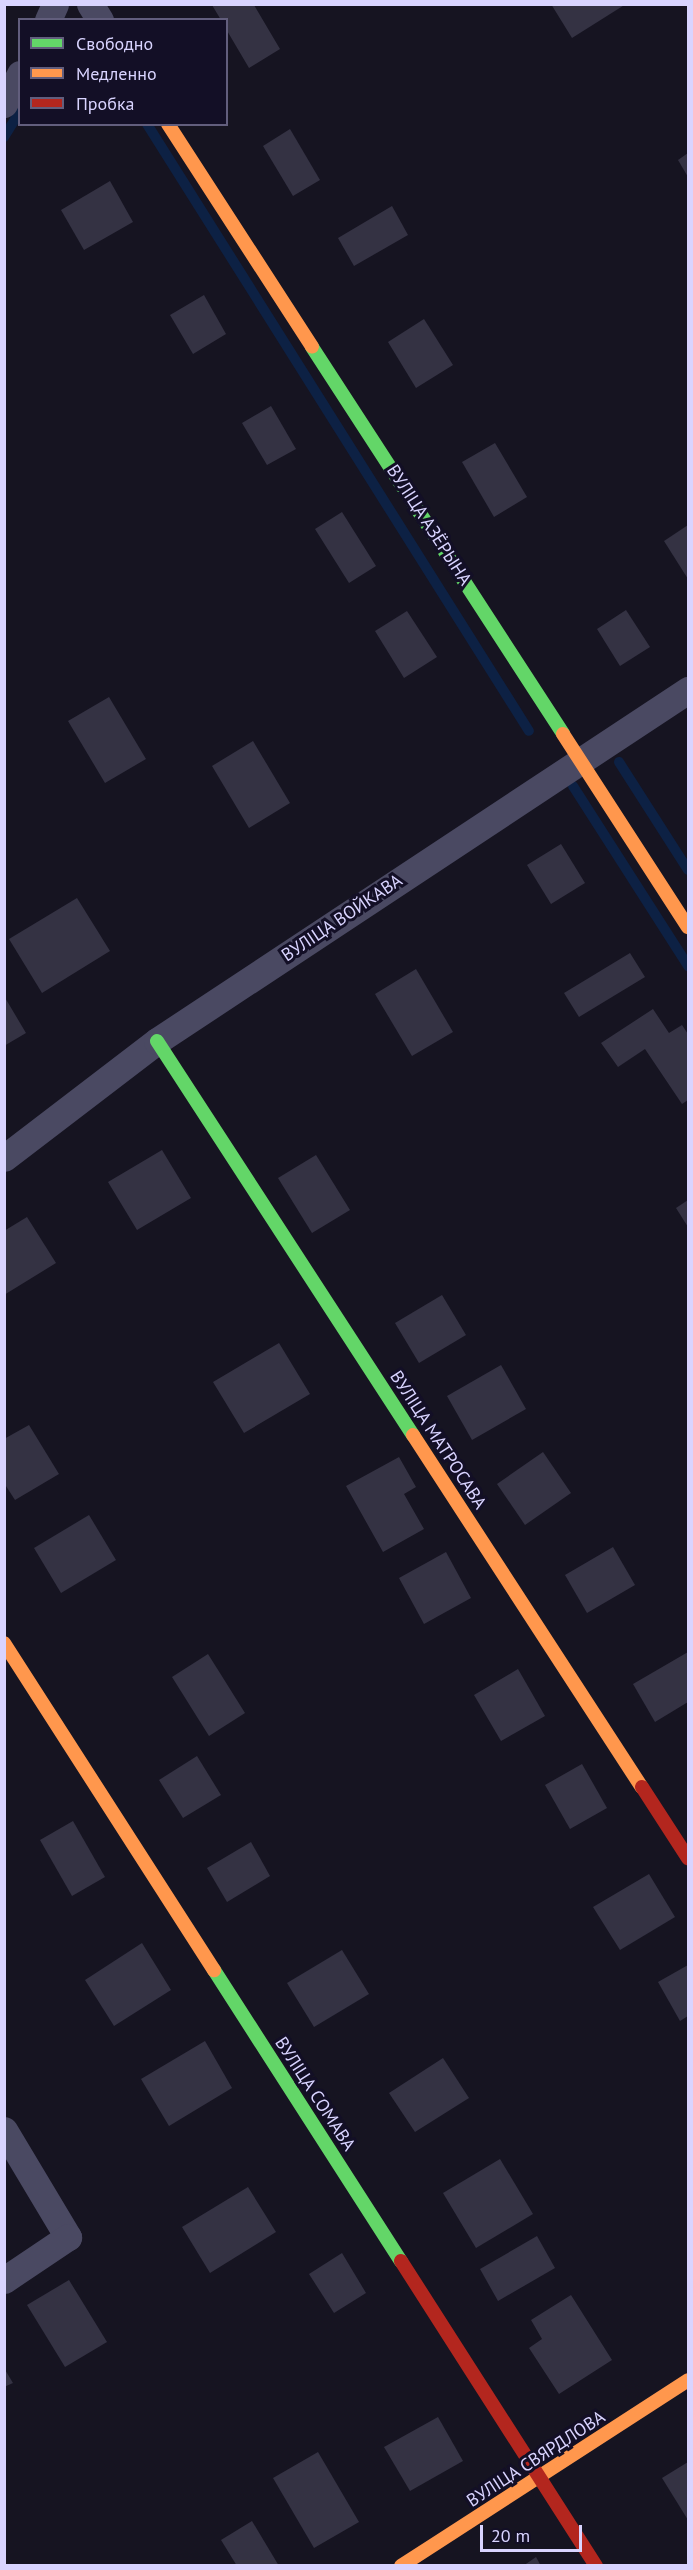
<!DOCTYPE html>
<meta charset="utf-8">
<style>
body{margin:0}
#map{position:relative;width:693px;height:2570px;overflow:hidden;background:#161421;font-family:"PT Sans",sans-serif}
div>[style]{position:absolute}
.stream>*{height:10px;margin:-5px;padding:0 5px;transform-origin:5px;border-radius:5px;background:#0d2144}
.building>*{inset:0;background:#343243}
.street>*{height:27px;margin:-13.5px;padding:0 13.5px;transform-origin:13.5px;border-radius:13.5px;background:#4a4962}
.fast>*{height:14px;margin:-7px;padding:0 7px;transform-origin:7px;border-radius:7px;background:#63d668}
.slow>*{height:14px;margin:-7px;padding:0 7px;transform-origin:7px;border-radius:7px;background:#ff974d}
.jam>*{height:14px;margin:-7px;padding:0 7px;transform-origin:7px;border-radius:7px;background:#b3261e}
span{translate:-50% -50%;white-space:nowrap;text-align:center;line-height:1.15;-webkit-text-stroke:6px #130f26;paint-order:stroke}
.street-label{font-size:18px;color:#d9d4ff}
.frame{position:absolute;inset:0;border:6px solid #d9d4ff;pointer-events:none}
.legend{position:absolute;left:18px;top:18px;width:210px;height:108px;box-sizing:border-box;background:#130f26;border:2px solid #625e7d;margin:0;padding:8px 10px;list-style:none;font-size:18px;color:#d9d4ff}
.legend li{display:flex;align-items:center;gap:12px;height:30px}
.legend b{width:30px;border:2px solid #625e7d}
.scale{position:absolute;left:480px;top:2525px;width:102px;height:27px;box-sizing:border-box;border:3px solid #d9d4ff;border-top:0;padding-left:8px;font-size:18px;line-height:21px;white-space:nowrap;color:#d9d4ff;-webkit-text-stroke:4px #130f26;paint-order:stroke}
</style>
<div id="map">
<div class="stream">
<div style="left:147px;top:124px;width:717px;rotate:57.82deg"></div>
<div style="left:4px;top:137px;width:31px;rotate:-58deg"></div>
<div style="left:619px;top:762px;width:128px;rotate:57.4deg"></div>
<div style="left:573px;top:786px;width:214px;rotate:57.4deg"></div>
</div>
<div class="building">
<div style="clip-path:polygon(551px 4px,626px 4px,572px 38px)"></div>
<div style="clip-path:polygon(212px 5px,254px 5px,280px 49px,249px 68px,226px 29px,226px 20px,221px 20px)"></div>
<div style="clip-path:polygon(290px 129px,320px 180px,293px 196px,263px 146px)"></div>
<div style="clip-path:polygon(688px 153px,688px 177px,678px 160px)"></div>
<div style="clip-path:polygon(110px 181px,133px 222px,84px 250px,61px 210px)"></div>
<div style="clip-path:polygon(392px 206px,408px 235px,354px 266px,338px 238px)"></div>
<div style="clip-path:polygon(204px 295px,226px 334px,193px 354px,170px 315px)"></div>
<div style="clip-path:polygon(424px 319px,453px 365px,416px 388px,388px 342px)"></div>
<div style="clip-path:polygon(271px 406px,296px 449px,267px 465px,242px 423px)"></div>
<div style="clip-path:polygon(495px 443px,527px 497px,494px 517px,462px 462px)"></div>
<div style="clip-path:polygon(342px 512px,376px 566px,349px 583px,315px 529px)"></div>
<div style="clip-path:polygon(688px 525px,688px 579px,664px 541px)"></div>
<div style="clip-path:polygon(626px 610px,650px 647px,620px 666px,597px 629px)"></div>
<div style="clip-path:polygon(407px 611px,437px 657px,404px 678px,375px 631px)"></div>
<div style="clip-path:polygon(109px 697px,146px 759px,105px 783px,68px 721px)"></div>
<div style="clip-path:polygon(253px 741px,290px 803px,249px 828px,212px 766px)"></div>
<div style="clip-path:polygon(561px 844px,585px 883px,551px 904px,527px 865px)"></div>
<div style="clip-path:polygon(77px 898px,110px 951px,42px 993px,9px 939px)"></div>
<div style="clip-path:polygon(630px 953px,645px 977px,579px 1017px,564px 993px)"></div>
<div style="clip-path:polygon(416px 969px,453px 1032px,412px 1056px,375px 994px)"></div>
<div style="clip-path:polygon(4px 996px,26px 1033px,4px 1046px)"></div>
<div style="clip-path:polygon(653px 1009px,669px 1033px,682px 1025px,688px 1034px,688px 1100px,682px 1104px,645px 1049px,618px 1067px,601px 1043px)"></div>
<div style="clip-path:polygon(162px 1150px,191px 1198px,137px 1230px,108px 1182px)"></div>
<div style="clip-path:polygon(316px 1155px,350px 1210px,312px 1233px,278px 1178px)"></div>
<div style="clip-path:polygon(688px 1200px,688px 1227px,676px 1208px)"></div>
<div style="clip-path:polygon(27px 1217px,56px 1263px,4px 1295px,4px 1231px)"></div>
<div style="clip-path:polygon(442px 1295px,466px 1335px,419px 1363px,395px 1323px)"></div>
<div style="clip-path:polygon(279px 1343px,310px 1394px,244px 1433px,213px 1382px)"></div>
<div style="clip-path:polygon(501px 1365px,526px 1409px,472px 1440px,447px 1396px)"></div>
<div style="clip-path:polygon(29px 1425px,59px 1474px,15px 1500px,4px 1483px,4px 1439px)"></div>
<div style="clip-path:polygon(543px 1452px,571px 1493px,525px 1525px,497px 1484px)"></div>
<div style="clip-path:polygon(399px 1457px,416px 1487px,404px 1494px,424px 1529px,383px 1552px,346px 1486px)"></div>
<div style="clip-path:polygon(89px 1515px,116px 1560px,61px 1593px,34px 1548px)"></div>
<div style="clip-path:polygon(613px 1547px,635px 1585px,587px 1613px,565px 1575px)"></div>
<div style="clip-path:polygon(446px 1552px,471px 1598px,424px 1624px,399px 1578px)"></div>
<div style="clip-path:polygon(688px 1652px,688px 1702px,655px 1722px,633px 1684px)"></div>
<div style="clip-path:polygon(208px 1654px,245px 1713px,209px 1736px,172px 1677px)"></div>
<div style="clip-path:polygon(518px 1669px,545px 1716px,501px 1741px,474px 1695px)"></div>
<div style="clip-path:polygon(197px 1756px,221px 1795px,183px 1818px,159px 1780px)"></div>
<div style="clip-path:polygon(582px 1764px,607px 1808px,570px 1829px,545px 1785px)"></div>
<div style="clip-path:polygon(73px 1821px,105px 1877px,72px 1896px,40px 1840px)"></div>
<div style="clip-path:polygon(251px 1842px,270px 1876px,227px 1902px,207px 1868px)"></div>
<div style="clip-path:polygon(649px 1874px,675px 1917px,620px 1950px,593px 1907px)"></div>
<div style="clip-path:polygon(142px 1943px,171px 1990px,114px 2026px,85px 1980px)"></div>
<div style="clip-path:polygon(342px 1950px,369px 1994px,314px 2027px,287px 1983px)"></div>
<div style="clip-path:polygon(688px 1965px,688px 2016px,680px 2021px,658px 1982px)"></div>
<div style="clip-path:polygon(205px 2041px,232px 2088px,169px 2126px,141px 2079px)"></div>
<div style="clip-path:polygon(443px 2058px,469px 2098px,415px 2132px,389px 2093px)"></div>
<div style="clip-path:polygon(500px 2159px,533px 2214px,476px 2248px,443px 2193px)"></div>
<div style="clip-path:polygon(248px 2187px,276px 2232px,210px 2273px,182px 2227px)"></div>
<div style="clip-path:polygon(537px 2236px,555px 2268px,498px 2301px,480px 2269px)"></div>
<div style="clip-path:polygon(342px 2253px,366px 2293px,334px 2313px,309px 2274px)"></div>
<div style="clip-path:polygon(69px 2280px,107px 2342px,65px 2367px,27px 2305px)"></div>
<div style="clip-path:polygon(571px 2295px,612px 2360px,559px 2394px,529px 2348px,542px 2339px,531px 2320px)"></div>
<div style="clip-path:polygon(4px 2368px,13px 2383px,4px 2387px)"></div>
<div style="clip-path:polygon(438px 2417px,463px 2461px,410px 2491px,384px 2447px)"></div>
<div style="clip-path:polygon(318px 2452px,359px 2522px,314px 2548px,273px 2478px)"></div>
<div style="clip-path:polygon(688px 2462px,688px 2520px,662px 2478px)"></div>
<div style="clip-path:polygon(252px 2521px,279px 2566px,237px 2566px,221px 2540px)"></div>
<div style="clip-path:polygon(536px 2557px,541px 2566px,523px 2566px)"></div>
</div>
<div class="street">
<div style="left:90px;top:4px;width:19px;rotate:58deg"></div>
<div style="left:48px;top:20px;width:17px;rotate:-66deg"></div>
<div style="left:4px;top:104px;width:34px;rotate:-62deg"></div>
<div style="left:4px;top:1158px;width:193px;rotate:-37.4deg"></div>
<div style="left:157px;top:1041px;width:637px;rotate:-33.47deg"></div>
<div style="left:4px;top:2130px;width:125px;rotate:59.1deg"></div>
<div style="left:68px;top:2237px;width:77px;rotate:146.1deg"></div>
</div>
<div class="fast">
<div style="left:312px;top:347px;width:461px;rotate:57deg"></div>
<div style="left:157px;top:1041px;width:470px;rotate:57deg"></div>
<div style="left:214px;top:1970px;width:346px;rotate:57.3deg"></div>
</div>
<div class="slow">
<div style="left:168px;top:124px;width:265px;rotate:57.1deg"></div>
<div style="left:563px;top:734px;width:230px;rotate:57.1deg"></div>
<div style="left:413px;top:1435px;width:420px;rotate:57deg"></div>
<div style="left:4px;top:1643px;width:389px;rotate:57.3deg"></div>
<div style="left:401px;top:2566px;width:342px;rotate:-32.9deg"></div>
</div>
<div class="jam">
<div style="left:642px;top:1787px;width:85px;rotate:57.1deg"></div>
<div style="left:401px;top:2261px;width:362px;rotate:57.4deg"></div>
</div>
<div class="street-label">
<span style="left:429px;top:525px;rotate:57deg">ВУЛІЦА АЗЁРЫНА</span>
<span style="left:342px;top:918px;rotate:-34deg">ВУЛІЦА ВОЙКАВА</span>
<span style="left:438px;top:1440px;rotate:57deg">ВУЛІЦА МАТРОСАВА</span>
<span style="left:315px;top:2094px;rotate:57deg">ВУЛІЦА СОМАВА</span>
<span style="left:536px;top:2459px;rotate:-33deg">ВУЛІЦА СВЯРДЛОВА</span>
</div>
<div class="frame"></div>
<ul class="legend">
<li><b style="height:8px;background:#63d668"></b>Свободно</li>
<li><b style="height:8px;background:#ff974d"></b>Медленно</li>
<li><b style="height:8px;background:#b3261e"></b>Пробка</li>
</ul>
<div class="scale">20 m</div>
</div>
